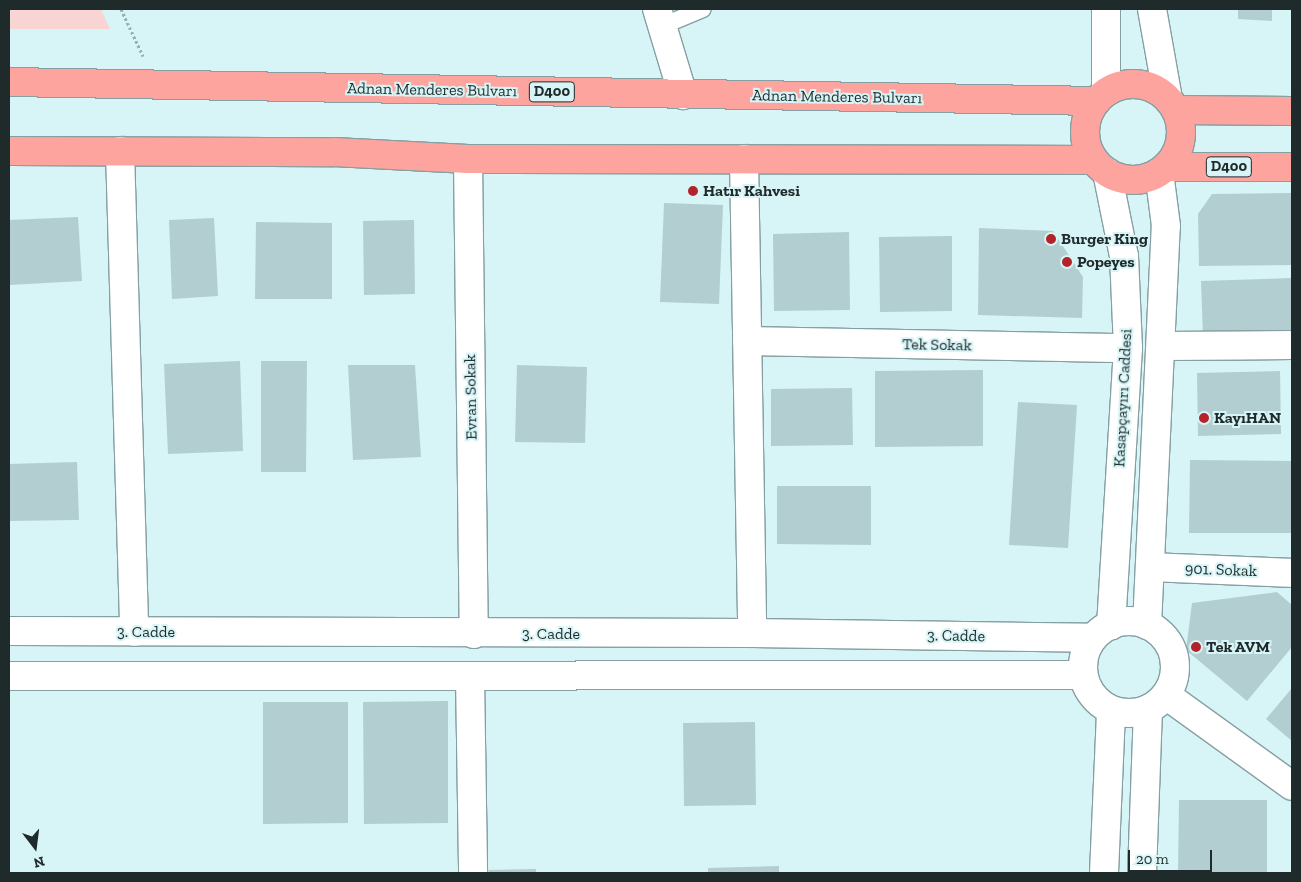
<!DOCTYPE html>
<meta charset="utf-8">
<style>
body{margin:0}
#map{position:relative;width:1301px;height:882px;overflow:hidden;background:#d7f4f6;font-family:"Zilla Slab",serif}
div>[style]{position:absolute}
.green>*{inset:0;background:#f8d5d2}
.building>*{inset:0;background:#b2ced1}
.path>*{height:3px;margin-top:-1.5px;transform-origin:0;background:repeating-linear-gradient(90deg,#98afb1 0 2.5px,transparent 0 5px)}
.roads{filter:drop-shadow(1px 0 #859fa2) drop-shadow(-1px 0 #859fa2) drop-shadow(0 1px #859fa2) drop-shadow(0 -1px #859fa2)}
.service>*{height:16px;margin:-8px;padding:0 8px;transform-origin:8px;border-radius:8px;background:#fff}
.minor>*{height:28px;margin:-14px;padding:0 14px;transform-origin:14px;border-radius:14px;background:#fff}
.tertiary>*{height:28px;margin:-14px;padding:0 14px;transform-origin:14px;border-radius:14px;background:#fff}
.tertiary>.ring{margin:-14px;padding:0;box-sizing:content-box;background:none;border:28px solid #fff;border-radius:50%}
.secondary>*{height:28px;margin:-14px;padding:0 14px;transform-origin:14px;border-radius:14px;background:#fff}
.trunk>*{height:28px;margin:-14px;padding:0 14px;transform-origin:14px;border-radius:14px;background:#fea49f}
.trunk>.ring{margin:-14px;padding:0;box-sizing:content-box;background:none;border:28px solid #fea49f;border-radius:50%}
.dots>*{width:14px;height:14px;translate:-50% -50%;box-sizing:border-box;border:2px solid #d7f4f6;border-radius:50%}
span{translate:-50% -50%;white-space:nowrap;text-align:center;line-height:1.15;-webkit-text-stroke:4px #d7f4f6;paint-order:stroke}
.shield-label span{padding:1px 4px;background:#d7f4f6;border:1px solid;border-radius:4px;-webkit-text-stroke-width:0}
.shield-label{font-size:15px;color:#1f2a2b;font-weight:700}
.street-label{font-size:16px;color:#1f2a2b}
.poi-label{font-size:16px;color:#1f2a2b;font-weight:700}
.left{translate:0 -50%;text-align:left}
.frame{position:absolute;inset:0;border:10px solid #1f2a2b;pointer-events:none}
.north{position:absolute;left:10px;top:822px;width:50px;height:50px;-webkit-text-stroke:4px #d7f4f6;paint-order:stroke;rotate:165deg;font-size:14px;font-weight:700;line-height:20px;text-align:center;color:#1f2a2b}
.north::after{content:'';display:block;margin:auto;width:18px;height:22px;background:#1f2a2b;clip-path:polygon(50% 0,100% 100%,50% 72%,0 100%)}
.scale{position:absolute;left:1128px;top:850px;width:84px;height:22px;box-sizing:border-box;border:2px solid #1f2a2b;border-top:0;padding-left:6px;font-size:15px;line-height:18px;white-space:nowrap;color:#1f2a2b;-webkit-text-stroke:4px #d7f4f6;paint-order:stroke}
</style>
<div id="map">
<div class="green">
<div style="clip-path:polygon(9px 9px,101px 9px,110px 29px,9px 29px)"></div>
</div>
<div class="building">
<div style="clip-path:polygon(1238px 9px,1272px 9px,1272px 21px,1238px 19px)"></div>
<div style="clip-path:polygon(1292px 193px,1292px 265px,1199px 266px,1198px 214px,1212px 194px)"></div>
<div style="clip-path:polygon(664px 203px,723px 205px,719px 304px,660px 302px)"></div>
<div style="clip-path:polygon(78px 217px,82px 281px,9px 285px,9px 220px)"></div>
<div style="clip-path:polygon(214px 218px,218px 296px,172px 299px,169px 220px)"></div>
<div style="clip-path:polygon(414px 220px,415px 294px,364px 295px,363px 221px)"></div>
<div style="clip-path:polygon(256px 222px,332px 223px,332px 299px,255px 299px)"></div>
<div style="clip-path:polygon(979px 228px,1053px 231px,1083px 277px,1082px 318px,978px 315px)"></div>
<div style="clip-path:polygon(849px 232px,850px 310px,774px 311px,773px 234px)"></div>
<div style="clip-path:polygon(952px 236px,952px 311px,880px 312px,879px 237px)"></div>
<div style="clip-path:polygon(1292px 278px,1292px 334px,1203px 337px,1201px 281px)"></div>
<div style="clip-path:polygon(240px 361px,243px 451px,168px 454px,164px 364px)"></div>
<div style="clip-path:polygon(261px 361px,307px 361px,306px 472px,261px 472px)"></div>
<div style="clip-path:polygon(348px 365px,415px 365px,421px 457px,353px 460px)"></div>
<div style="clip-path:polygon(517px 365px,587px 367px,585px 443px,515px 442px)"></div>
<div style="clip-path:polygon(983px 370px,983px 446px,875px 447px,875px 371px)"></div>
<div style="clip-path:polygon(1280px 371px,1281px 434px,1198px 436px,1197px 373px)"></div>
<div style="clip-path:polygon(852px 388px,853px 445px,771px 446px,771px 389px)"></div>
<div style="clip-path:polygon(1018px 402px,1077px 405px,1068px 548px,1009px 545px)"></div>
<div style="clip-path:polygon(1190px 460px,1292px 461px,1292px 533px,1189px 533px)"></div>
<div style="clip-path:polygon(77px 462px,79px 520px,9px 521px,9px 464px)"></div>
<div style="clip-path:polygon(777px 486px,871px 486px,871px 545px,777px 544px)"></div>
<div style="clip-path:polygon(1277px 592px,1292px 605px,1292px 647px,1247px 701px,1186px 650px,1192px 603px)"></div>
<div style="clip-path:polygon(1292px 688px,1292px 741px,1266px 719px)"></div>
<div style="clip-path:polygon(448px 701px,448px 823px,364px 824px,363px 702px)"></div>
<div style="clip-path:polygon(263px 702px,348px 702px,348px 823px,263px 824px)"></div>
<div style="clip-path:polygon(755px 722px,756px 805px,684px 806px,683px 723px)"></div>
<div style="clip-path:polygon(1179px 800px,1267px 800px,1267px 873px,1178px 873px)"></div>
<div style="clip-path:polygon(779px 866px,779px 873px,708px 873px,708px 868px)"></div>
<div style="clip-path:polygon(536px 869px,536px 873px,489px 873px,489px 870px)"></div>
</div>
<div class="path">
<div style="left:121px;top:9px;width:52px;rotate:64.9deg"></div>
</div>
<div class="roads">
<div class="service">
<div style="left:662px;top:26px;width:44px;rotate:-22.5deg"></div>
</div>
<div class="minor">
<div style="left:657px;top:9px;width:90px;rotate:73.2deg"></div>
<div style="left:120px;top:151px;width:481px;rotate:88.3deg"></div>
<div style="left:468px;top:159px;width:475px;rotate:89.3deg"></div>
<div style="left:744px;top:159px;width:474px;rotate:89deg"></div>
<div style="left:747px;top:341px;width:381px;rotate:1.1deg"></div>
<div style="left:1162px;top:346px;width:130px;rotate:-0.4deg"></div>
<div style="left:1151px;top:567px;width:141px;rotate:2.4deg"></div>
<div style="left:470px;top:676px;width:197px;rotate:89.1deg"></div>
<div style="left:1166px;top:695px;width:155px;rotate:35.8deg"></div>
</div>
<div class="tertiary">
<div style="left:1107px;top:172px;width:86px;rotate:78.6deg"></div>
<div style="left:1124px;top:256px;width:92px;rotate:87.5deg"></div>
<div style="left:1128px;top:348px;width:278px;rotate:93.5deg"></div>
<div class="ring" style="left:1083px;top:621px;width:64px;height:64px"></div>
<div style="left:1147px;top:625px;width:399px;rotate:-87.3deg"></div>
<div style="left:1166px;top:226px;width:54px;rotate:-97.4deg"></div>
<div style="left:9px;top:631px;width:743px;rotate:0.15deg"></div>
<div style="left:752px;top:633px;width:341px;rotate:0.8deg"></div>
<div style="left:9px;top:676px;width:1074px;rotate:-0.05deg"></div>
<div style="left:1104px;top:873px;width:163px;rotate:-87.5deg"></div>
<div style="left:1142px;top:873px;width:164px;rotate:-87.9deg"></div>
</div>
<div class="secondary">
<div style="left:1152px;top:9px;width:91px;rotate:79.9deg"></div>
<div style="left:1106px;top:92px;width:83px;rotate:-90deg"></div>
</div>
<div class="trunk">
<div style="left:9px;top:82px;width:1087px;rotate:1deg"></div>
<div class="ring" style="left:1085px;top:84px;width:68px;height:68px"></div>
<div style="left:1176px;top:110px;width:116px;rotate:0.5deg"></div>
<div style="left:9px;top:151px;width:325px;rotate:0.2deg"></div>
<div style="left:334px;top:152px;width:134px;rotate:3deg"></div>
<div style="left:468px;top:159px;width:626px;rotate:0.09deg"></div>
<div style="left:1166px;top:167px;width:126px"></div>
</div>
</div>
<div class="dots">
<div style="left:693px;top:191px;background:#b4232a"></div>
<div style="left:1051px;top:239px;background:#b4232a"></div>
<div style="left:1067px;top:262px;background:#b4232a"></div>
<div style="left:1204px;top:418px;background:#b4232a"></div>
<div style="left:1196px;top:647px;background:#b4232a"></div>
</div>
<div class="shield-label">
<span style="left:552px;top:92px">D400</span>
<span style="left:1229px;top:167px">D400</span>
</div>
<div class="street-label">
<span style="left:432px;top:90px;rotate:1deg">Adnan Menderes Bulvarı</span>
<span style="left:837px;top:97px;rotate:1deg">Adnan Menderes Bulvarı</span>
<span style="left:937px;top:345px;rotate:1deg">Tek Sokak</span>
<span style="left:471px;top:397px;rotate:-91deg">Evran Sokak</span>
<span style="left:1123px;top:398px;rotate:-87deg">Kasapçayırı Caddesi</span>
<span style="left:1221px;top:570px;rotate:2deg">901. Sokak</span>
<span style="left:146px;top:632px">3. Cadde</span>
<span style="left:551px;top:634px">3. Cadde</span>
<span style="left:956px;top:636px;rotate:1deg">3. Cadde</span>
</div>
<div class="poi-label">
<span class="left" style="left:703px;top:191px">Hatır Kahvesi</span>
<span class="left" style="left:1061px;top:239px">Burger King</span>
<span class="left" style="left:1077px;top:262px">Popeyes</span>
<span class="left" style="left:1214px;top:418px">KayıHAN</span>
<span class="left" style="left:1206px;top:647px">Tek AVM</span>
</div>
<div class="frame"></div>
<div class="north">N</div>
<div class="scale">20 m</div>
</div>
